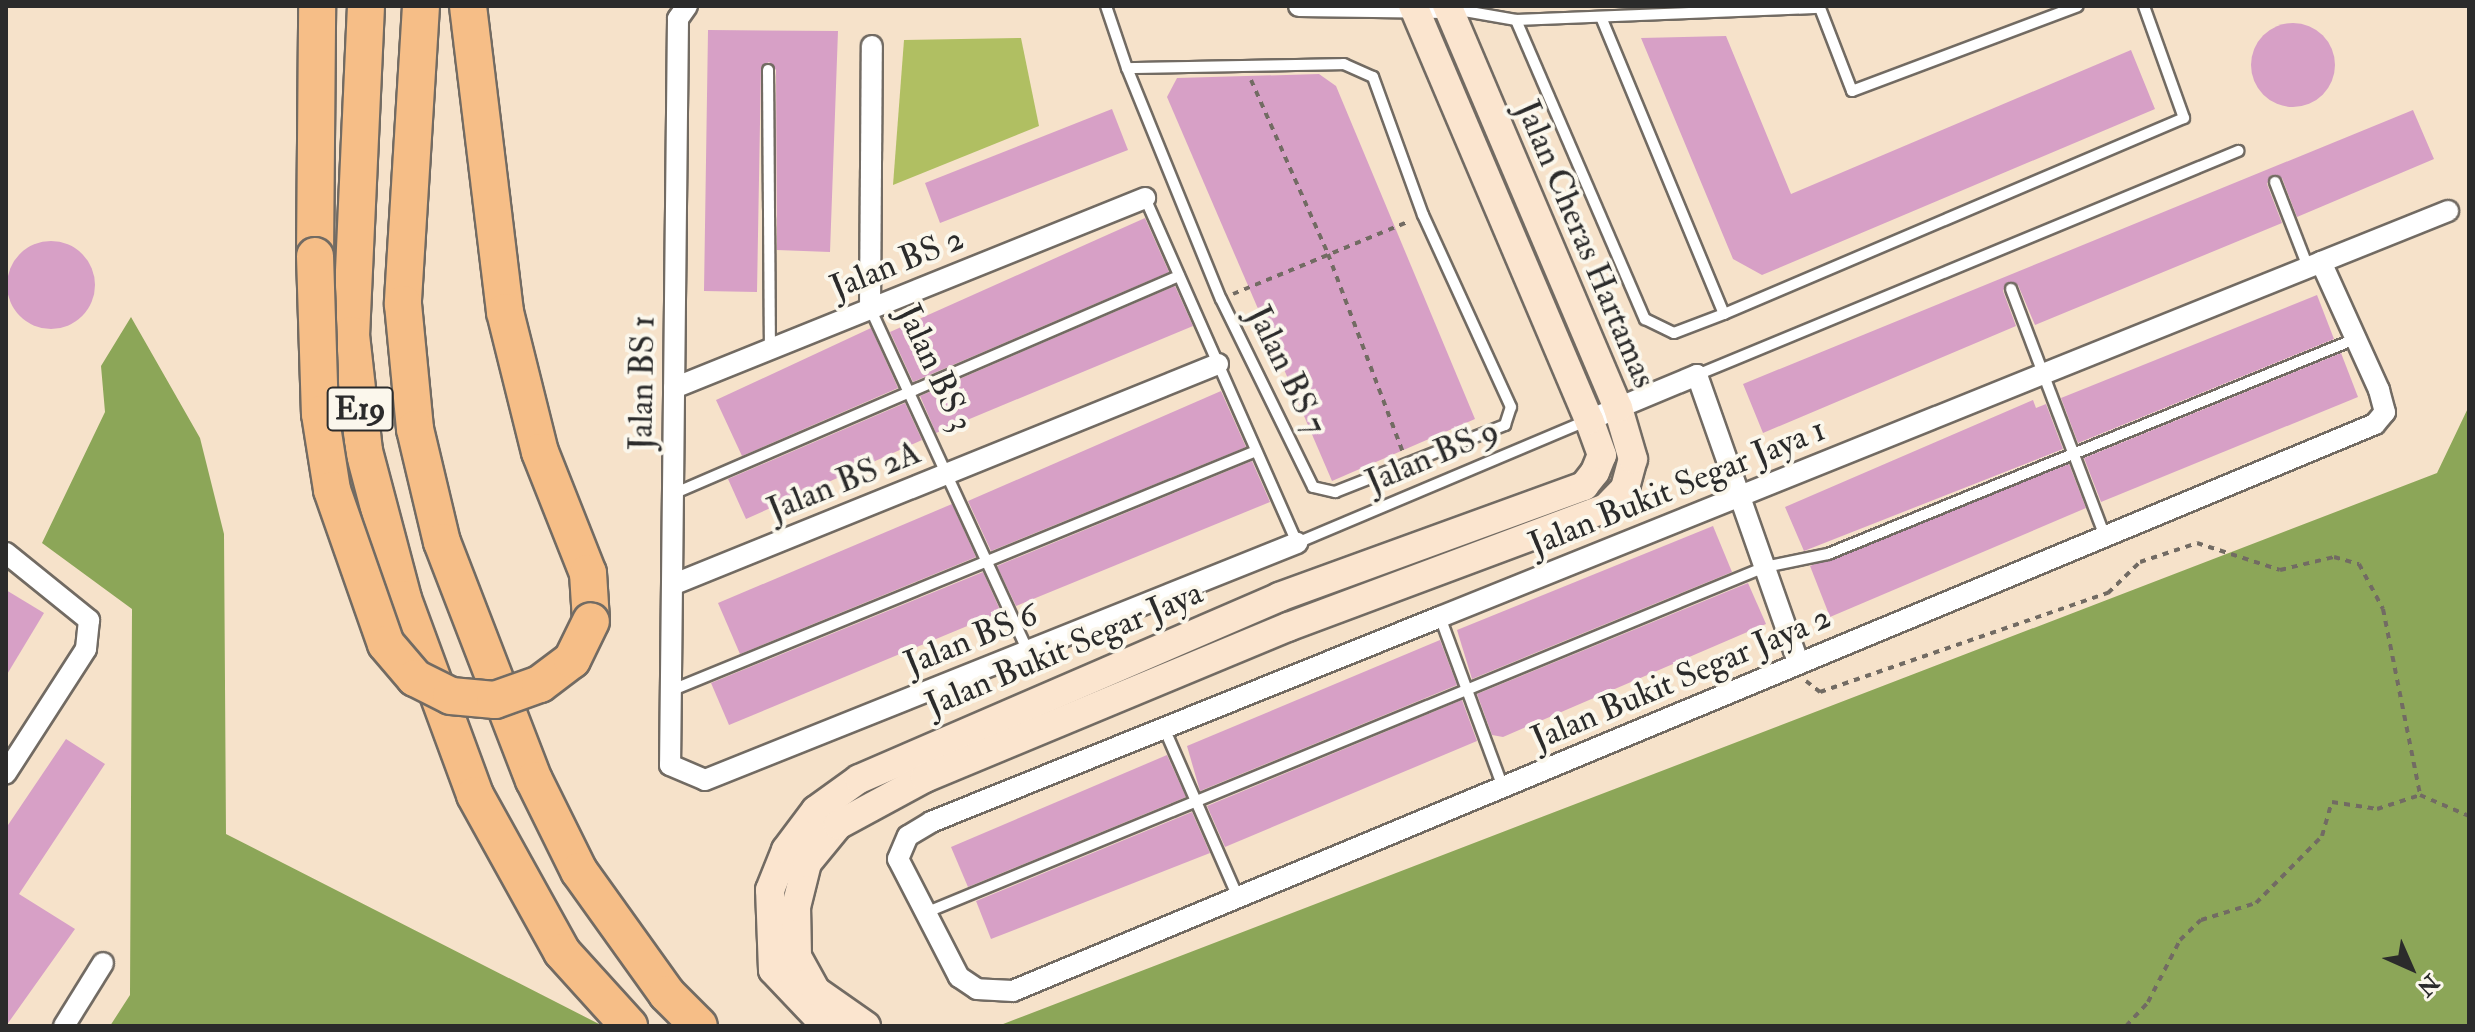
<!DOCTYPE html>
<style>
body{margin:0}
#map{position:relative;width:2475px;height:1032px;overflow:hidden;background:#f6e2ca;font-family:"IM FELL Double Pica",serif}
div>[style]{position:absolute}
.green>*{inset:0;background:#b0bf62}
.forest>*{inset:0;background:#8ca658}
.building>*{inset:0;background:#d7a0c6}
.round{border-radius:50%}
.path>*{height:4px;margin-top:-2px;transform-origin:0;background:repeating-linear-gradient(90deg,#726b63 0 6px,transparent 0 12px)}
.roads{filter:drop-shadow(2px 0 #726b63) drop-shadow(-2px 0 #726b63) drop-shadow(0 2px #726b63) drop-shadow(0 -2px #726b63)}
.lane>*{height:10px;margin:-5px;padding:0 5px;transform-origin:5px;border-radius:5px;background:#fff}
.street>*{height:20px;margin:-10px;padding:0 10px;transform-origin:10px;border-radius:10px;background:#fff}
.secondary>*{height:28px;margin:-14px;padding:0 14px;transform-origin:14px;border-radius:14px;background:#fbe5cf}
.highway>*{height:36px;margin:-18px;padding:0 18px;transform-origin:18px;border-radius:18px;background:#f6be87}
.bridges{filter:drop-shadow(2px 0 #726b63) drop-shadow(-2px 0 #726b63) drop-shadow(0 2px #726b63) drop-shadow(0 -2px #726b63)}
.highway-bridge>*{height:36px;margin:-18px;padding:0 18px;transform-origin:18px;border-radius:18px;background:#f6be87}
span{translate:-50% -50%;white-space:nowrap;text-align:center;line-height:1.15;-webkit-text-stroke:8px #fbf7ec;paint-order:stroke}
.shield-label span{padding:2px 6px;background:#fbf7ec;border:2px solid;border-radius:6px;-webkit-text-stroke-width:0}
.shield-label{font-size:32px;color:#2b2b2b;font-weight:700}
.street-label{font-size:34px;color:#2b2b2b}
.frame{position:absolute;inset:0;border:8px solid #2b2b2b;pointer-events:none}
.north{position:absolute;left:2371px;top:928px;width:80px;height:80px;-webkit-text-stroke:6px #fbf7ec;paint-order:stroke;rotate:135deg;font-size:22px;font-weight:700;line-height:32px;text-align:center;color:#2b2b2b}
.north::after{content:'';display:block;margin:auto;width:28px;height:36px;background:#2b2b2b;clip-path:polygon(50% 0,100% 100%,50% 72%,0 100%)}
</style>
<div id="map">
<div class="green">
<div style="clip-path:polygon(1021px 38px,1039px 126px,893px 185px,904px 40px)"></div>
</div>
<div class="forest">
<div style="clip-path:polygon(131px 317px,200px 438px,224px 534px,226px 834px,603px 1026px,110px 1026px,130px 995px,132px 609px,42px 543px,105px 412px,101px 366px)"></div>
<div style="clip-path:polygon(2469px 406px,2469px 1026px,998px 1026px,2437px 473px)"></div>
</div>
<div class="building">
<div class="round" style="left:2251px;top:23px;width:84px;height:84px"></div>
<div style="clip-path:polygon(708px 30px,838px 31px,830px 252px,777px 250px,776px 70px,769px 62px,761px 67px,757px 292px,704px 291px)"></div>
<div style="clip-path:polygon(1726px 36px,1791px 194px,2131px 50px,2155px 109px,1762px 275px,1733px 259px,1641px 38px)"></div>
<div style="clip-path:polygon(1319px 74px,1336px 86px,1475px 419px,1332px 481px,1167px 97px,1177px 78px)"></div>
<div style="clip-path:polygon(1112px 109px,1128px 150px,940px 223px,925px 183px)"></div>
<div style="clip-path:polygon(2413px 110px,2434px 159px,2297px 217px,2282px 178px,2271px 175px,2267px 184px,2282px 223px,2035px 325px,2018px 285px,2007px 282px,2003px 291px,2016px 326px,1763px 433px,1743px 384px)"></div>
<div style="clip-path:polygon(1145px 218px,1169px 272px,913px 382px,890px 332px)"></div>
<div class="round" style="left:7px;top:241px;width:88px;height:88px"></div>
<div style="clip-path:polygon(1175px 286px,1193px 326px,936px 433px,920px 396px)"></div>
<div style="clip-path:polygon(2317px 295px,2334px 339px,2078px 443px,2061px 398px)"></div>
<div style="clip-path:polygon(871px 328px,898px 388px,742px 456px,716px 400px)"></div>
<div style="clip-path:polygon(2341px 353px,2358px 397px,2101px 502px,2084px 458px)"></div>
<div style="clip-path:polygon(1221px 391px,1246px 447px,991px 551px,968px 501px)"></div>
<div style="clip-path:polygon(2033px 400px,2036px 408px,2046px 404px,2063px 449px,1804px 551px,1785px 507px)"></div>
<div style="clip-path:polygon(905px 403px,922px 440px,746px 519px,728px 479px)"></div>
<div style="clip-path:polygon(1252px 461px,1270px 502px,1016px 606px,997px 566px)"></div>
<div style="clip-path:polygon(2069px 464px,2086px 508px,1830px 617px,1810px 566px)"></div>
<div style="clip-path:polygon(952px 504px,976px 557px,740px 654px,718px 603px)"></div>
<div style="clip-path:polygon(1713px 526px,1732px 572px,1472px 679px,1457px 630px)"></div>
<div style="clip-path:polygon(983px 572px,1001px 612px,729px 725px,711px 683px)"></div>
<div style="clip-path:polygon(1748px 583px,1766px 624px,1503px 737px,1492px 735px,1477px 694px)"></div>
<div style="clip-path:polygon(6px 590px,44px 613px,6px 676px)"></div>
<div style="clip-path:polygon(1440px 640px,1457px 685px,1200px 791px,1187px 746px)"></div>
<div style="clip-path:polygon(1462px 700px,1477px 741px,1225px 847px,1207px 806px)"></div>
<div style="clip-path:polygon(66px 739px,105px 764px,19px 894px,75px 929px,6px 1026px,6px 828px)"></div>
<div style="clip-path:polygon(1167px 755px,1186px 797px,968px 887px,951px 847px)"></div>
<div style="clip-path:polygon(1192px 812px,1210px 853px,991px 939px,976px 901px)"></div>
</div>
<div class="path">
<div style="left:1251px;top:80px;width:190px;rotate:66.1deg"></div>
<div style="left:1328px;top:254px;width:210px;rotate:69.3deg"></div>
<div style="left:1233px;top:294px;width:191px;rotate:-22.4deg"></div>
<div style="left:1806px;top:681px;width:18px;rotate:38deg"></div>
<div style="left:1820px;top:692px;width:305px;rotate:-19deg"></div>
<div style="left:2108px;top:593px;width:45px;rotate:-44.1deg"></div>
<div style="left:2140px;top:562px;width:60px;rotate:-18.4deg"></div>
<div style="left:2197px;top:543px;width:87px;rotate:18deg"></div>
<div style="left:2280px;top:570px;width:56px;rotate:-13.5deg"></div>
<div style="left:2334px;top:557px;width:26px;rotate:16deg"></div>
<div style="left:2359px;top:564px;width:51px;rotate:61.9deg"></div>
<div style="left:2383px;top:609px;width:190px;rotate:78.7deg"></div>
<div style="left:2126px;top:1026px;width:33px;rotate:-47deg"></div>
<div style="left:2148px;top:1002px;width:70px;rotate:-62.7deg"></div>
<div style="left:2180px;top:940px;width:29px;rotate:-44deg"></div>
<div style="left:2201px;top:920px;width:58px;rotate:-17.2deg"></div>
<div style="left:2256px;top:903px;width:94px;rotate:-45.4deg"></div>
<div style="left:2322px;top:836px;width:35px;rotate:-74deg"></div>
<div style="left:2332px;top:802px;width:46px;rotate:8.8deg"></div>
<div style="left:2377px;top:809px;width:45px;rotate:-18deg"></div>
<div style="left:2420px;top:795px;width:53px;rotate:23.2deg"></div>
</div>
<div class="roads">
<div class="lane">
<div style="left:1106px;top:6px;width:65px;rotate:71.3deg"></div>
<div style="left:1127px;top:68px;width:249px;rotate:67.9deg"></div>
<div style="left:1221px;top:299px;width:209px;rotate:63.9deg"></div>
<div style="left:1313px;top:487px;width:23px;rotate:13deg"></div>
<div style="left:1335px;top:492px;width:183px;rotate:-21.5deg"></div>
<div style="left:1505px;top:425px;width:19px;rotate:-72deg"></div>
<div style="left:1511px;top:407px;width:211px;rotate:-114.6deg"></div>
<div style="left:1423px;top:215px;width:147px;rotate:-109.9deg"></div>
<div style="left:1373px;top:77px;width:32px;rotate:-156deg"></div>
<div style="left:1344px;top:64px;width:217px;rotate:178.9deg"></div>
<div style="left:1453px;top:9px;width:64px;rotate:9.9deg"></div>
<div style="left:1516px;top:20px;width:304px;rotate:-2.3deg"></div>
<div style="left:1820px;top:8px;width:89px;rotate:68.9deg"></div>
<div style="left:1852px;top:91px;width:241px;rotate:-20.6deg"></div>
<div style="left:1516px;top:20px;width:326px;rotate:66.7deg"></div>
<div style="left:1645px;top:319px;width:32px;rotate:26deg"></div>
<div style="left:1674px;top:333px;width:53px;rotate:-20.8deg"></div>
<div style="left:1724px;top:314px;width:321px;rotate:-112.5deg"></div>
<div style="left:768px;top:70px;width:279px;rotate:89.6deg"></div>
<div style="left:2275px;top:182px;width:91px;rotate:68.8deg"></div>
<div style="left:1145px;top:198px;width:377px;rotate:66.2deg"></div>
<div style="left:1297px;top:543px;width:316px;rotate:-22.9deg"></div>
<div style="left:2011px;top:289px;width:264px;rotate:69.2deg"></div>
<div style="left:870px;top:308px;width:378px;rotate:65.3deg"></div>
<div style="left:1724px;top:314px;width:500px;rotate:-23.08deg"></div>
<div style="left:2184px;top:118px;width:119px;rotate:-109.7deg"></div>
<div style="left:1697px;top:375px;width:586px;rotate:-22.49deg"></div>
<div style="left:673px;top:494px;width:551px;rotate:-23.31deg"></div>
<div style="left:1440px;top:617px;width:181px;rotate:69.7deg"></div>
<div style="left:670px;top:691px;width:633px;rotate:-22.27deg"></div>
<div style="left:1164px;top:728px;width:184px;rotate:66.4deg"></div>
<div style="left:925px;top:913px;width:908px;rotate:-22.39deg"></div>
<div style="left:1765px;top:567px;width:64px;rotate:-11.7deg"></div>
<div style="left:1828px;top:554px;width:569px;rotate:-22.19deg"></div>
</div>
<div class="street">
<div style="left:687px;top:6px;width:16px;rotate:125deg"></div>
<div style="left:678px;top:19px;width:746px;rotate:90.61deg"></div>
<div style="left:670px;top:765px;width:38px;rotate:23deg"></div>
<div style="left:705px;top:780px;width:638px;rotate:-21.82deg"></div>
<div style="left:1299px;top:6px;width:148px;rotate:0.8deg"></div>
<div style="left:2321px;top:262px;width:141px;rotate:65.6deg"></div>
<div style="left:2379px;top:390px;width:23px;rotate:75deg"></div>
<div style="left:2385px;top:412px;width:16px;rotate:130deg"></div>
<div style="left:2375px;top:424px;width:1475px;rotate:157.4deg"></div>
<div style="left:1013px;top:991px;width:36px;rotate:-177deg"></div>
<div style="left:977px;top:989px;width:22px;rotate:-146deg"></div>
<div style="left:959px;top:977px;width:133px;rotate:-117.3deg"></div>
<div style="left:898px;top:859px;width:25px;rotate:-67deg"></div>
<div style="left:908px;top:836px;width:27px;rotate:-31deg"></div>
<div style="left:931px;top:822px;width:549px;rotate:-21.94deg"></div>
<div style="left:1440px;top:617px;width:650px;rotate:-21.95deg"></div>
<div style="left:2043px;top:374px;width:300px;rotate:-21.9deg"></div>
<div style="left:2321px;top:262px;width:137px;rotate:-21.9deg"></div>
<div style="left:870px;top:308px;width:262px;rotate:-89.6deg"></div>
<div style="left:674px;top:388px;width:508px;rotate:-21.97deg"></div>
<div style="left:1589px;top:420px;width:117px;rotate:-22.6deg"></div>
<div style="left:1697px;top:375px;width:306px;rotate:70.6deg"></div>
<div style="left:6px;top:553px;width:107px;rotate:38.9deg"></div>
<div style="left:89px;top:620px;width:29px;rotate:96deg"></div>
<div style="left:86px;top:649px;width:148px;rotate:122.8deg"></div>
<div style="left:672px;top:585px;width:589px;rotate:-22.04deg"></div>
<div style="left:64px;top:1026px;width:74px;rotate:-58.2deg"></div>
</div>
<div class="secondary">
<div style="left:826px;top:1026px;width:77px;rotate:-133.4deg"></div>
<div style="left:773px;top:970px;width:80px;rotate:-92.1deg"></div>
<div style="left:770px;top:890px;width:43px;rotate:-68.2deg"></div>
<div style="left:786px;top:850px;width:50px;rotate:-53.1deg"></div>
<div style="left:816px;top:810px;width:53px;rotate:-35.8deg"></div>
<div style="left:859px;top:779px;width:458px;rotate:-23.4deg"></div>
<div style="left:1279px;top:597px;width:325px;rotate:-20deg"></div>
<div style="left:1584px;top:486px;width:18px;rotate:-52deg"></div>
<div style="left:1595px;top:472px;width:18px;rotate:-68deg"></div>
<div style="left:1602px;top:455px;width:37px;rotate:-110deg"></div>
<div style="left:1589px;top:420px;width:450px;rotate:-113deg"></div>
<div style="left:866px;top:1026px;width:61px;rotate:-145deg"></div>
<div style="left:816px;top:991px;width:39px;rotate:-119deg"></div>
<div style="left:797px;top:957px;width:50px;rotate:-91.1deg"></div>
<div style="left:796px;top:907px;width:45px;rotate:-76deg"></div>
<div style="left:807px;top:863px;width:49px;rotate:-50.8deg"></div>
<div style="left:838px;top:825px;width:99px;rotate:-28.4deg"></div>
<div style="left:925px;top:778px;width:393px;rotate:-22.6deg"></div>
<div style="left:1288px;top:627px;width:340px;rotate:-20.5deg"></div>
<div style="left:1606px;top:508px;width:28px;rotate:-46deg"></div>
<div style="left:1625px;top:488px;width:30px;rotate:-75deg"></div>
<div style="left:1633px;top:459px;width:53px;rotate:-106.4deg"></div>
<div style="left:1618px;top:408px;width:437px;rotate:-113deg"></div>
</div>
<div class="highway">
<div style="left:366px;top:6px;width:329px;rotate:92.6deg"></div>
<div style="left:351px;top:335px;width:117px;rotate:83.6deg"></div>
<div style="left:364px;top:451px;width:153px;rotate:75.2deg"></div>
<div style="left:403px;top:599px;width:209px;rotate:69.8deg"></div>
<div style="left:475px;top:795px;width:179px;rotate:61deg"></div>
<div style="left:562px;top:952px;width:100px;rotate:47.8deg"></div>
<div style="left:421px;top:6px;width:299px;rotate:93.5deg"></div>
<div style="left:403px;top:304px;width:126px;rotate:84.5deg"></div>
<div style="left:415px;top:429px;width:116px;rotate:76.6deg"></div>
<div style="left:442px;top:542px;width:255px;rotate:68.9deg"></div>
<div style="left:534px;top:780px;width:102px;rotate:63.7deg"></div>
<div style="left:579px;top:871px;width:151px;rotate:54.4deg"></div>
<div style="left:667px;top:994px;width:45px;rotate:45deg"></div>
<div style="left:468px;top:6px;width:308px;rotate:83.1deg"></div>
<div style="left:505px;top:312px;width:144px;rotate:76deg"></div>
<div style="left:540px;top:452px;width:130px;rotate:68.4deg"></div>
<div style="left:588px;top:573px;width:48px;rotate:86.4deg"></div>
<div style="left:315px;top:256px;width:250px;rotate:-89.5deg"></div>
</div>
</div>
<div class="bridges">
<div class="highway-bridge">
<div style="left:315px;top:256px;width:158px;rotate:88.2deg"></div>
<div style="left:320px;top:414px;width:77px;rotate:81deg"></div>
<div style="left:332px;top:490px;width:163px;rotate:70.7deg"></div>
<div style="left:386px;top:644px;width:45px;rotate:49.5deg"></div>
<div style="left:415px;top:678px;width:40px;rotate:26.6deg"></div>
<div style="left:451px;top:696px;width:44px;rotate:5.2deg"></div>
<div style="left:495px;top:700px;width:48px;rotate:-19.6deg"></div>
<div style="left:540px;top:684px;width:40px;rotate:-37deg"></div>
<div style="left:572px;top:660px;width:43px;rotate:-64deg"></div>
</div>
</div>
<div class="shield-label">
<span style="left:360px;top:409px">E19</span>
</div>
<div class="street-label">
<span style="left:1586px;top:244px;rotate:67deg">Jalan Cheras Hartamas</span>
<span style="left:897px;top:263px;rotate:-22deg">Jalan BS 2</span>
<span style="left:935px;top:368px;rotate:65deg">Jalan BS 3</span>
<span style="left:1287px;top:370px;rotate:64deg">Jalan BS 7</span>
<span style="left:642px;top:383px;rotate:-89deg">Jalan BS 1</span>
<span style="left:1432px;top:456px;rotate:-23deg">Jalan BS 9</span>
<span style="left:844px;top:481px;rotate:-22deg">Jalan BS 2A</span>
<span style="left:1677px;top:487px;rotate:-22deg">Jalan Bukit Segar Jaya 1</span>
<span style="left:971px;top:639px;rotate:-22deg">Jalan BS 6</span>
<span style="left:1064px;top:649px;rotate:-23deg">Jalan Bukit Segar Jaya</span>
<span style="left:1681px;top:678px;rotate:-23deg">Jalan Bukit Segar Jaya 2</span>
</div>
<div class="frame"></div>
<div class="north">N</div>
</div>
